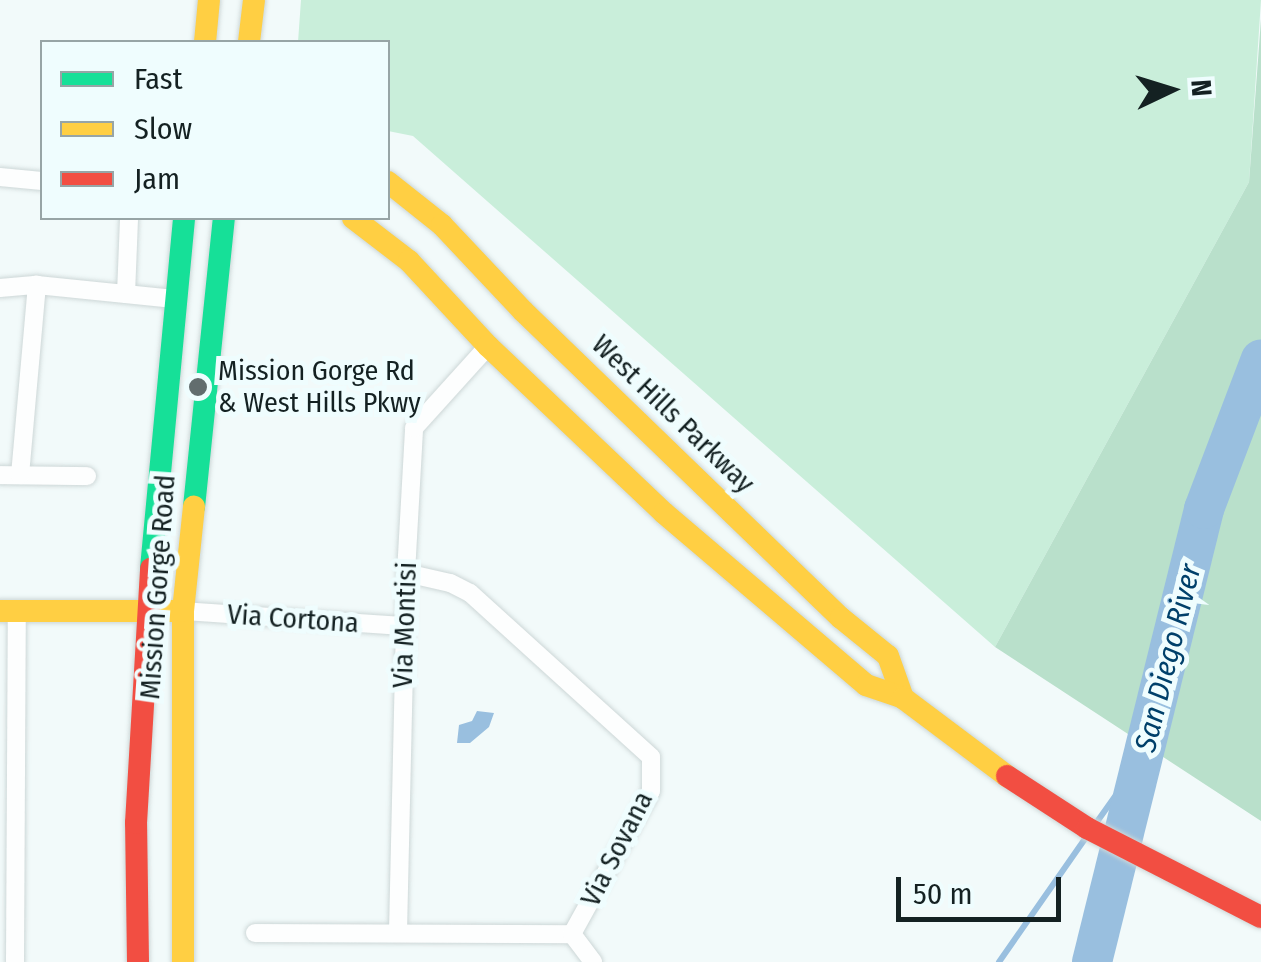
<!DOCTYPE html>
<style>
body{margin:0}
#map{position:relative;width:1261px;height:962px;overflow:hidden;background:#f2fafa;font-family:"Fira Sans Condensed",sans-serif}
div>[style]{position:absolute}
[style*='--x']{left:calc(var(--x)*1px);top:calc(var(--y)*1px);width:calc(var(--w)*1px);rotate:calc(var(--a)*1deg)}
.green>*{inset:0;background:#c9eeda}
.forest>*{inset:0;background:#b9e0cb}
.water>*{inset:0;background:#99bfdf}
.stream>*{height:6px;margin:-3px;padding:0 3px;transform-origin:3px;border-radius:3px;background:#99bfdf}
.river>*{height:40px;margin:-20px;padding:0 20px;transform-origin:20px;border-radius:20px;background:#99bfdf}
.roads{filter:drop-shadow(0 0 2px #cdd7d7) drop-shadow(0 0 2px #cdd7d7)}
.street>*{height:18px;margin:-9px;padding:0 9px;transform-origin:9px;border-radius:9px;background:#fdfefe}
.fast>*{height:22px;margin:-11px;padding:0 11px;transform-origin:11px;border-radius:11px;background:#16e098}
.slow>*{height:22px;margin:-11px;padding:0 11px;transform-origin:11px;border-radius:11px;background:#ffcf43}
.jam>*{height:22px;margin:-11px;padding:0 11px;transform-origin:11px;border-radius:11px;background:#f24e42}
.dots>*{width:28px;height:28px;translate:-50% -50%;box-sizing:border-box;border:5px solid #effdfe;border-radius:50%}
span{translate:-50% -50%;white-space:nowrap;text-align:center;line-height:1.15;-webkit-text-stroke:10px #effdfe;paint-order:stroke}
.poi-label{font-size:28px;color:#142122}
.left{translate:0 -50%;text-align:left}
.street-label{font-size:28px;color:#142122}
.water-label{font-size:30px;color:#00406a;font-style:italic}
.legend{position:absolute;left:40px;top:40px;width:350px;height:180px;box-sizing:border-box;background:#effdfe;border:2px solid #97a5a6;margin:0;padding:12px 18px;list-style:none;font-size:30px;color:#142122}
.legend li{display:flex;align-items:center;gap:20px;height:50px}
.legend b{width:50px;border:2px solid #97a5a6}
.north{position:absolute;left:1121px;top:40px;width:100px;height:100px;-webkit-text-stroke:8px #effdfe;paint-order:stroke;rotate:86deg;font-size:28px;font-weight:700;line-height:40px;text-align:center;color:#142122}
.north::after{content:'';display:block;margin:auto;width:35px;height:45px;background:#142122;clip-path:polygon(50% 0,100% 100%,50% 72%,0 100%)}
.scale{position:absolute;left:896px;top:877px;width:165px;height:45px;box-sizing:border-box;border:5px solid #142122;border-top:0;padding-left:12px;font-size:30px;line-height:35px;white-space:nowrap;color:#142122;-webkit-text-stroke:8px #effdfe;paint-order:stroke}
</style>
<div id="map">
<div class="green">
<div style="clip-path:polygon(301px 0,1261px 0,1249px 182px,995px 647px,413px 136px,388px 131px,388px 42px,298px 42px)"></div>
</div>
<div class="forest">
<div style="clip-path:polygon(1261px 19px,1261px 821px,995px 647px,1249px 182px)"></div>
</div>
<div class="water">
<div style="clip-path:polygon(477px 711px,494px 713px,489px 727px,470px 743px,457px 743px,459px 725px,472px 721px)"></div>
</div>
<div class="stream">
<div style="--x:1094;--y:826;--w:76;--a:-54.6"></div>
<div style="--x:999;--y:962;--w:154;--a:-55.1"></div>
</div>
<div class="river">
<div style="--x:1092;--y:962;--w:467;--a:-76.1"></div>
<div style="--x:1204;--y:509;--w:160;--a:-69.2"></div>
</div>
<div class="roads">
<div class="street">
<div style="--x:0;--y:177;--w:42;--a:5.4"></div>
<div style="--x:0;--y:288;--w:37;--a:-5"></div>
<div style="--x:37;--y:285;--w:138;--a:5.8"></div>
<div style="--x:126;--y:294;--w:76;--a:-87.7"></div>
<div style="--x:0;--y:475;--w:87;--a:0.7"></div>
<div style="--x:20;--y:475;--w:191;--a:-84.9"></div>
<div style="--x:183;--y:611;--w:222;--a:3.9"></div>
<div style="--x:398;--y:932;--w:359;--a:-88.7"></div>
<div style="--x:406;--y:573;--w:145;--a:-86.8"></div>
<div style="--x:414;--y:428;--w:110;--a:-47.9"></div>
<div style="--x:255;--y:933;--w:317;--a:0.2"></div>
<div style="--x:572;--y:934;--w:163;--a:-61.1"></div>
<div style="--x:651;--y:791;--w:34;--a:-90"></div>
<div style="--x:651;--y:757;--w:244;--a:-137.8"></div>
<div style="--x:470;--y:593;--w:22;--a:-153"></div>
<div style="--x:450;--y:583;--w:45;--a:-167.2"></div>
<div style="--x:572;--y:934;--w:35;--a:53"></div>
<div style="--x:15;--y:962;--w:351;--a:-89.7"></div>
</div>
<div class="fast">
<div style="--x:194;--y:507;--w:291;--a:-84.1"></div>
<div style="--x:151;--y:568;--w:352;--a:-84.6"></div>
</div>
<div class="slow">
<div style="--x:205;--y:42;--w:42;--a:-84.6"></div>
<div style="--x:249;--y:42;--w:42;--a:-83.2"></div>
<div style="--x:388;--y:182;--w:69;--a:38.5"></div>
<div style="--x:442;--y:225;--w:118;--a:46.7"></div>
<div style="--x:523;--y:311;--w:442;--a:44"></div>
<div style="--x:841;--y:618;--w:60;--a:39"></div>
<div style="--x:888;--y:656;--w:45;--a:70.3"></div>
<div style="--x:353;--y:218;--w:71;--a:37.5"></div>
<div style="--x:409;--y:261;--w:116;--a:47.1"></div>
<div style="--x:488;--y:346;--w:243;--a:43.5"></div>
<div style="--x:664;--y:513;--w:265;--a:40.4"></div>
<div style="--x:866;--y:685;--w:39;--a:19"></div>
<div style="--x:903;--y:698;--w:130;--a:36.9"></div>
<div style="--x:0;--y:611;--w:183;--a:0"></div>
<div style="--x:183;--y:962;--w:351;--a:-90"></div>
<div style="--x:183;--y:611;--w:105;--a:-84"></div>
</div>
<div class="jam">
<div style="--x:1007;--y:776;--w:95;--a:33"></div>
<div style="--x:1087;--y:828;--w:195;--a:27.1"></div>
<div style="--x:138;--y:962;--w:139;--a:-90.8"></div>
<div style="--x:136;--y:823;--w:255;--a:-86.6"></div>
</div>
</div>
<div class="dots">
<div style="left:198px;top:387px;background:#626d6e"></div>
</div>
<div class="poi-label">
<span class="left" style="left:218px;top:387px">Mission Gorge Rd<br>&amp; West Hills Pkwy</span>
</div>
<div class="street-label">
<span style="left:673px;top:414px;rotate:44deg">West Hills Parkway</span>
<span style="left:158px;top:587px;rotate:-86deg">Mission Gorge Road</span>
<span style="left:293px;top:619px;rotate:4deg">Via Cortona</span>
<span style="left:405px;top:625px;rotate:-88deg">Via Montisi</span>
<span style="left:617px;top:849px;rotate:-63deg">Via Sovana</span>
</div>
<div class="water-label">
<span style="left:1168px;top:658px;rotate:-76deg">San Diego River</span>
</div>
<ul class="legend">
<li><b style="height:12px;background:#16e098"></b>Fast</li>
<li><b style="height:12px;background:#ffcf43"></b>Slow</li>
<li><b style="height:12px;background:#f24e42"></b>Jam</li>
</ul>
<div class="north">N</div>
<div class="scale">50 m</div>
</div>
